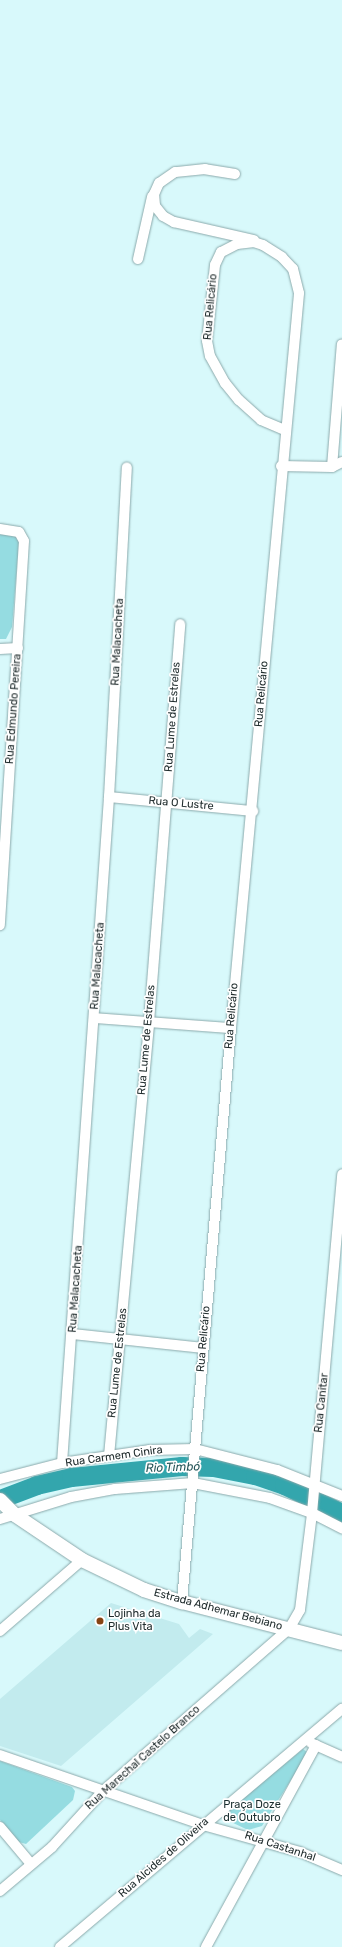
<!DOCTYPE html>
<meta charset="utf-8">
<style>
body{margin:0}
#map{position:relative;width:342px;height:1947px;overflow:hidden;background:#d8f9fb;font-family:Rubik,sans-serif}
div>[style]{position:absolute}
[style*='--x']{left:calc(var(--x)*1px);top:calc(var(--y)*1px);width:calc(var(--w)*1px);rotate:calc(var(--a)*1deg)}
.built>*{inset:0;background:#c2ebee}
.green>*{inset:0;background:#95dce1}
.river>*{height:19px;margin:-9.5px;padding:0 9.5px;transform-origin:9.5px;border-radius:9.5px;background:#33a6ad}
.roads{filter:drop-shadow(0 0 1px #8ba9ab) drop-shadow(0 0 1px #8ba9ab)}
.minor>*{height:10px;margin:-5px;padding:0 5px;transform-origin:5px;border-radius:5px;background:#fff}
.secondary>*{height:14px;margin:-7px;padding:0 7px;transform-origin:7px;border-radius:7px;background:#fff}
.dots>*{width:11px;height:11px;translate:-50% -50%;box-sizing:border-box;border:2px solid #fff;border-radius:50%}
span{translate:-50% -50%;white-space:nowrap;text-align:center;line-height:1.15;-webkit-text-stroke:3.5px #fff;paint-order:stroke}
.street-label{font-size:11px;color:#202c2d}
.poi-label{font-size:11px;color:#202c2d}
.left{translate:0 -50%;text-align:left}
.park-label{font-size:11px;color:#1a2e2f}
.water-label{font-size:12px;color:#235356;font-style:italic}
</style>
<div id="map">
<div class="built">
<div style="clip-path:polygon(111px 1603px,179px 1624px,189px 1638px,200px 1629px,213px 1634px,61px 1766px,0 1746px,0 1699px)"></div>
</div>
<div class="green">
<div style="clip-path:polygon(0 532px,15px 535px,19px 542px,12px 627px,6px 639px,0 639px)"></div>
<div style="clip-path:polygon(303px 1749px,308px 1753px,262px 1826px,248px 1830px,229px 1821px,229px 1810px)"></div>
<div style="clip-path:polygon(0 1761px,72px 1787px,75px 1791px,73px 1800px,26px 1844px,19px 1842px,0 1820px)"></div>
</div>
<div class="river">
<div style="--x:0;--y:1499;--w:39;--a:-21"></div>
<div style="--x:36;--y:1485;--w:36;--a:-13"></div>
<div style="--x:71;--y:1477;--w:111;--a:-5.7"></div>
<div style="--x:181;--y:1466;--w:32;--a:2"></div>
<div style="--x:213;--y:1467;--w:43;--a:10.8"></div>
<div style="--x:255;--y:1475;--w:31;--a:19"></div>
<div style="--x:284;--y:1485;--w:64;--a:25.8"></div>
</div>
<div class="roads">
<div class="minor">
<div style="--x:235;--y:174;--w:30;--a:-171"></div>
<div style="--x:205;--y:169;--w:30;--a:174"></div>
<div style="--x:175;--y:172;--w:19;--a:145"></div>
<div style="--x:159;--y:183;--w:12;--a:114"></div>
<div style="--x:154;--y:194;--w:12;--a:85"></div>
<div style="--x:155;--y:206;--w:13;--a:51"></div>
<div style="--x:163;--y:216;--w:13;--a:29"></div>
<div style="--x:174;--y:222;--w:82;--a:12.7"></div>
<div style="--x:138;--y:259;--w:64;--a:-77.3"></div>
<div style="--x:281;--y:466;--w:51;--a:1.1"></div>
<div style="--x:332;--y:467;--w:11;--a:-27"></div>
<div style="--x:332;--y:467;--w:123;--a:-85.4"></div>
<div style="--x:0;--y:529;--w:19;--a:9"></div>
<div style="--x:19;--y:532;--w:10;--a:61"></div>
<div style="--x:24;--y:541;--w:385;--a:93.6"></div>
<div style="--x:0;--y:649;--w:18;--a:-3"></div>
<div style="--x:109;--y:797;--w:145;--a:5.6"></div>
<div style="--x:94;--y:1018;--w:137;--a:4.2"></div>
<div style="--x:73;--y:1334;--w:131;--a:6.1"></div>
<div style="--x:109;--y:1456;--w:436;--a:-84.7"></div>
<div style="--x:149;--y:1022;--w:399;--a:-85.5"></div>
<div style="--x:62;--y:1463;--w:668;--a:-85.96"></div>
<div style="--x:109;--y:797;--w:330;--a:-86.9"></div>
<div style="--x:0;--y:1479;--w:64;--a:-14.5"></div>
<div style="--x:62;--y:1463;--w:48;--a:-8.5"></div>
<div style="--x:109;--y:1456;--w:40;--a:-8.5"></div>
<div style="--x:149;--y:1450;--w:46;--a:-1.2"></div>
<div style="--x:195;--y:1449;--w:85;--a:14.4"></div>
<div style="--x:277;--y:1470;--w:70;--a:21.8"></div>
<div style="--x:0;--y:1519;--w:74;--a:-17.2"></div>
<div style="--x:71;--y:1497;--w:45;--a:-10.3"></div>
<div style="--x:115;--y:1489;--w:78;--a:-4.4"></div>
<div style="--x:193;--y:1483;--w:78;--a:11"></div>
<div style="--x:270;--y:1498;--w:45;--a:19.7"></div>
<div style="--x:312;--y:1513;--w:34;--a:27"></div>
<div style="--x:182;--y:1602;--w:576;--a:-85.12"></div>
<div style="--x:231;--y:1028;--w:738;--a:-84.71"></div>
<div style="--x:299;--y:293;--w:25;--a:-104"></div>
<div style="--x:293;--y:269;--w:16;--a:-133"></div>
<div style="--x:282;--y:257;--w:22;--a:-148"></div>
<div style="--x:263;--y:245;--w:9;--a:-162"></div>
<div style="--x:254;--y:242;--w:17;--a:173"></div>
<div style="--x:237;--y:244;--w:18;--a:153"></div>
<div style="--x:221;--y:252;--w:14;--a:115"></div>
<div style="--x:215;--y:265;--w:76;--a:96"></div>
<div style="--x:207;--y:341;--w:15;--a:79"></div>
<div style="--x:210;--y:356;--w:31;--a:61"></div>
<div style="--x:225;--y:383;--w:22;--a:51"></div>
<div style="--x:239;--y:400;--w:30;--a:42"></div>
<div style="--x:261;--y:420;--w:26;--a:23"></div>
<div style="--x:0;--y:1631;--w:108;--a:-40.9"></div>
<div style="--x:311;--y:1743;--w:34;--a:24"></div>
<div style="--x:0;--y:1755;--w:215;--a:19"></div>
<div style="--x:203;--y:1825;--w:101;--a:15.6"></div>
<div style="--x:300;--y:1852;--w:46;--a:23.2"></div>
<div style="--x:0;--y:1827;--w:48;--a:50"></div>
<div style="--x:0;--y:1891;--w:68;--a:-40.2"></div>
<div style="--x:52;--y:1847;--w:76;--a:-47.7"></div>
<div style="--x:103;--y:1791;--w:247;--a:-41.1"></div>
<div style="--x:289;--y:1629;--w:22;--a:-60"></div>
<div style="--x:300;--y:1610;--w:98;--a:-82.9"></div>
<div style="--x:312;--y:1513;--w:340;--a:-84.9"></div>
<div style="--x:60;--y:1947;--w:369;--a:-40.2"></div>
<div style="--x:206;--y:1947;--w:230;--a:-61.4"></div>
</div>
<div class="secondary">
<div style="--x:0;--y:1500;--w:21;--a:45"></div>
<div style="--x:15;--y:1515;--w:81;--a:33.9"></div>
<div style="--x:82;--y:1560;--w:69;--a:25.8"></div>
<div style="--x:144;--y:1590;--w:40;--a:18"></div>
<div style="--x:182;--y:1602;--w:165;--a:14.4"></div>
</div>
</div>
<div class="dots">
<div style="left:100px;top:1621px;background:#864313"></div>
</div>
<div class="street-label">
<span style="left:211px;top:307px;rotate:-85deg">Rua Relicário</span>
<span style="left:118px;top:642px;rotate:-87deg">Rua Malacacheta</span>
<span style="left:262px;top:694px;rotate:-85deg">Rua Relicário</span>
<span style="left:14px;top:709px;rotate:-86deg">Rua Edmundo Pereira</span>
<span style="left:173px;top:717px;rotate:-86deg">Rua Lume de Estrelas</span>
<span style="left:181px;top:804px;rotate:5deg">Rua O Lustre</span>
<span style="left:98px;top:966px;rotate:-86deg">Rua Malacacheta</span>
<span style="left:232px;top:1016px;rotate:-85deg">Rua Relicário</span>
<span style="left:147px;top:1040px;rotate:-85deg">Rua Lume de Estrelas</span>
<span style="left:76px;top:1289px;rotate:-86deg">Rua Malacacheta</span>
<span style="left:204px;top:1339px;rotate:-85deg">Rua Relicário</span>
<span style="left:118px;top:1363px;rotate:-84deg">Rua Lume de Estrelas</span>
<span style="left:322px;top:1403px;rotate:-84deg">Rua Canitar</span>
<span style="left:114px;top:1457px;rotate:-8deg">Rua Carmem Cinira</span>
<span style="left:218px;top:1610px;rotate:15deg">Estrada Adhemar Bebiano</span>
<span style="left:143px;top:1758px;rotate:-42deg">Rua Marechal Castelo Branco</span>
<span style="left:280px;top:1847px;rotate:18deg">Rua Castanhal</span>
<span style="left:164px;top:1858px;rotate:-41deg">Rua Alcides de Oliveira</span>
</div>
<div class="poi-label">
<span class="left" style="left:108px;top:1621px">Lojinha da<br>Plus Vita</span>
</div>
<div class="park-label">
<span style="left:252px;top:1812px">Praça Doze<br>de Outubro</span>
</div>
<div class="water-label">
<span style="left:173px;top:1468px;rotate:-2deg">Rio Timbó</span>
</div>
</div>
